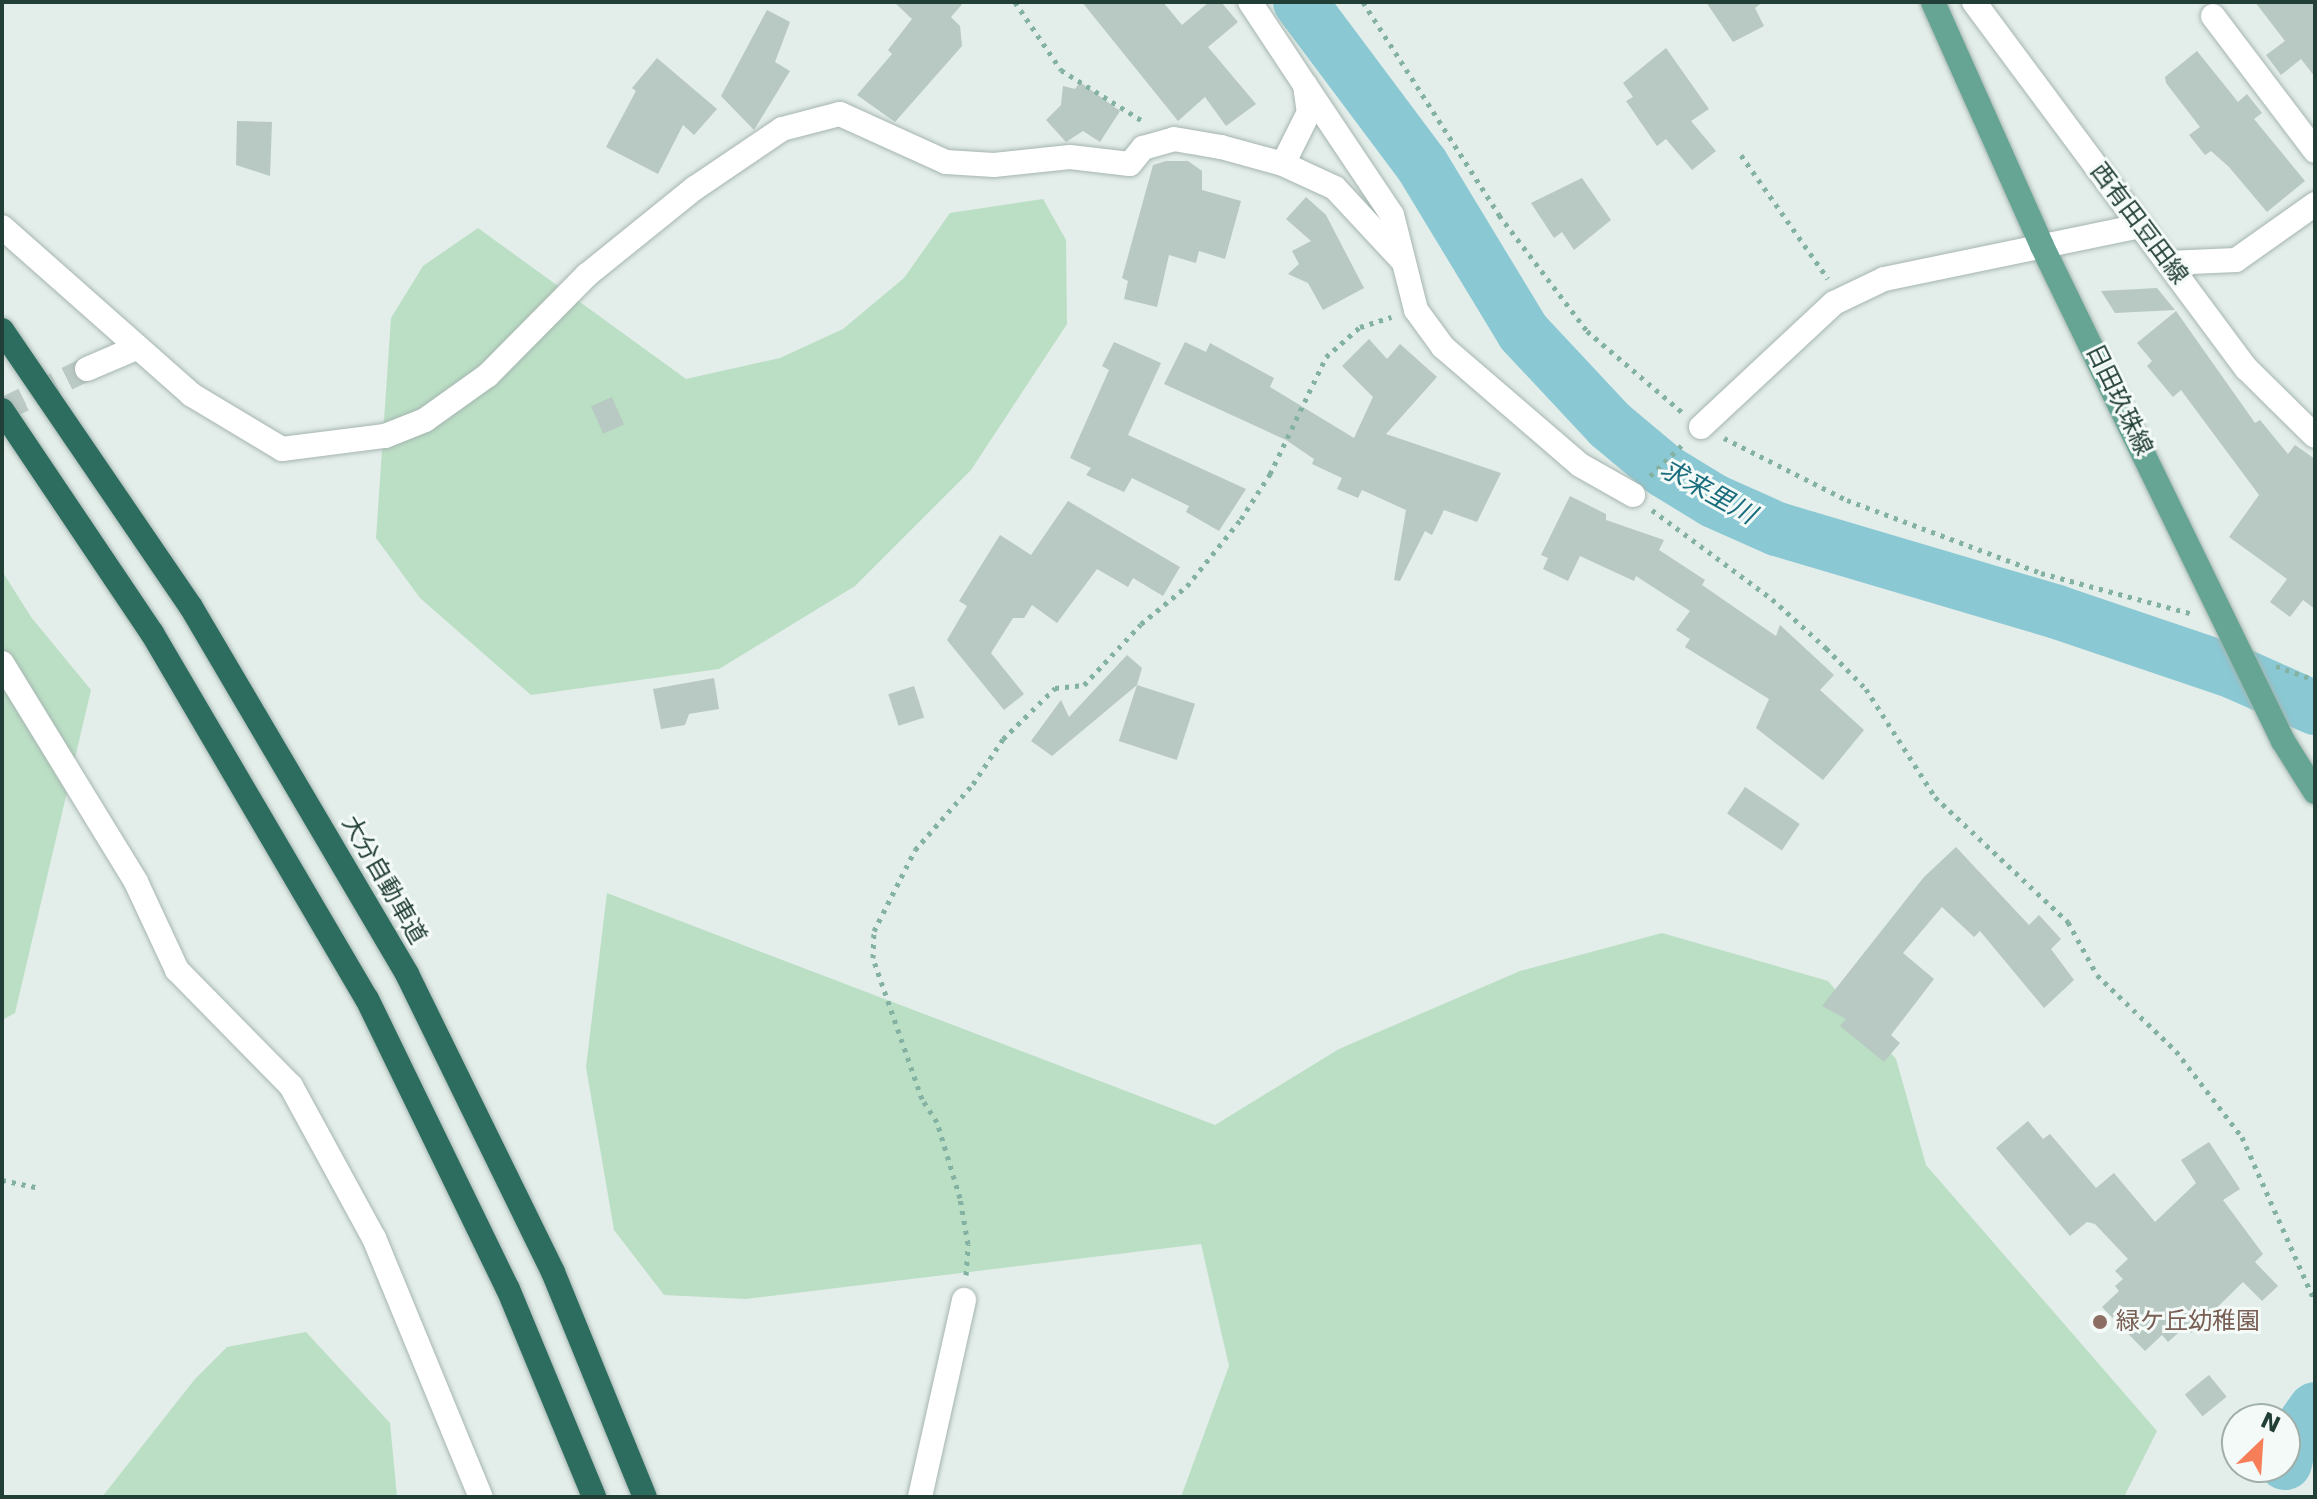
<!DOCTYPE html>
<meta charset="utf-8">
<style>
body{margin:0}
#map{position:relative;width:2317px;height:1499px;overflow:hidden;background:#e3ede9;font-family:"DejaVu Sans","Noto Sans JP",sans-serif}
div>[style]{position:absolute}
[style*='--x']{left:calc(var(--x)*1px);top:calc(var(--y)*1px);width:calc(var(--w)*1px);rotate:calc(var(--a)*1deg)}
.green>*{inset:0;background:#bbdfc5}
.river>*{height:54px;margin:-27px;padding:0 27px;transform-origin:27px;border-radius:27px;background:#8ac8d4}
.building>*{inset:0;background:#b8c8c2;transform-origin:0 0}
.street-tunnel>*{height:24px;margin-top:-12px;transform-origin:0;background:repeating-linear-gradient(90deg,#bccac5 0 24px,transparent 0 36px)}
.path>*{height:5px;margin-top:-2.5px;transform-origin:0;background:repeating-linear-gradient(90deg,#83b2a3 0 4px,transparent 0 10px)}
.roads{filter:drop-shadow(0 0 2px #a5b5b0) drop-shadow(0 0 2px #a5b5b0)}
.street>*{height:24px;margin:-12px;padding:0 12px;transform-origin:12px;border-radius:12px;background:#fff}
.secondary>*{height:24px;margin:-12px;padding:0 12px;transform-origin:12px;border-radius:12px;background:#fff}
.primary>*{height:24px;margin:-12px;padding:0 12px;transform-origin:12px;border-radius:12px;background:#66a494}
.highway>*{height:24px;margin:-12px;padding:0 12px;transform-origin:12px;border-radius:12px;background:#2d6d60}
.dots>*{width:22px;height:22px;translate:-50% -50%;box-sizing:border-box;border:4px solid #f4faf7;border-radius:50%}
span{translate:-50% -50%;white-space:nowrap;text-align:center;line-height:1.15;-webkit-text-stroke:6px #f4faf7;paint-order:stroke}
.street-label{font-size:24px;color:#223f37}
.education-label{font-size:24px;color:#785e54}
.left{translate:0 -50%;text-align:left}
.water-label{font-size:26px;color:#1a6d7d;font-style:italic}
.frame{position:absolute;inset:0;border:4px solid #223f37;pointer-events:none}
.north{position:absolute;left:2221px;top:1403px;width:80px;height:80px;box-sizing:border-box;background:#f4faf7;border:2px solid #a0afaa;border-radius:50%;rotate:25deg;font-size:22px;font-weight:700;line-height:32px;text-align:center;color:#223f37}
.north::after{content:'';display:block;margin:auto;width:28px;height:36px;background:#f67f59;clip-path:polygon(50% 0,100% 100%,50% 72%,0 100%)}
</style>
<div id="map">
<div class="green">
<div style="clip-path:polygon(1043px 199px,1066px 240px,1067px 324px,971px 470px,855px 586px,719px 669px,531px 695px,420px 598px,376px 538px,391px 318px,423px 266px,478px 228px,686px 379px,780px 358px,843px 329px,904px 278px,950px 213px)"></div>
<div style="clip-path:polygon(2px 571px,31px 617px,91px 690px,15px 1013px,2px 1020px)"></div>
<div style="clip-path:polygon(607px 893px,1215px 1125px,1339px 1049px,1520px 971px,1662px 933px,1828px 981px,1896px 1059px,1926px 1165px,2157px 1431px,2124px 1497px,1181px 1497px,1229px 1366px,1201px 1244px,746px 1299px,664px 1295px,614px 1230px,586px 1067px)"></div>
<div style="clip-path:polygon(306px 1332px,390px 1423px,397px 1497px,102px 1497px,195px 1379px,227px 1347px)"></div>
</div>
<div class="river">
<div style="--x:1300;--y:2;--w:204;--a:53.2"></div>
<div style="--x:1422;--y:165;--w:195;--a:58.8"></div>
<div style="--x:1523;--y:332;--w:127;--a:46.9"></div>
<div style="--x:1610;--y:425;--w:72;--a:39.9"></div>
<div style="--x:1665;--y:471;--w:57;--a:31.5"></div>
<div style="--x:1714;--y:501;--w:69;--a:24"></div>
<div style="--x:1777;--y:529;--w:292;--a:16.5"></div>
<div style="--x:2057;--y:612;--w:187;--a:18.7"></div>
<div style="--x:2234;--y:672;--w:89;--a:24"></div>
<div style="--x:2285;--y:1463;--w:17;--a:-77"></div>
<div style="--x:2289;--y:1446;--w:45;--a:-54.9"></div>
</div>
<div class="building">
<div style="clip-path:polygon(894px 2px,964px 2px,951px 17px,960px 26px,962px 46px,895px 122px,857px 95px,892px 54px,888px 50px,912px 19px)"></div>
<div style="clip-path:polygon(1082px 2px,1163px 2px,1182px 25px,1209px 2px,1221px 2px,1238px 22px,1208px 47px,1256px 104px,1226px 126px,1205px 97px,1178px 121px)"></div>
<div style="clip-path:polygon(1706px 2px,1763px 2px,1755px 8px,1764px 26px,1733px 42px)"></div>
<div style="clip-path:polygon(2255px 2px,2315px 2px,2315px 77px,2301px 59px,2281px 75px,2266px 55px,2285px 41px)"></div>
<div style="clip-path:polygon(767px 10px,790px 22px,775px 62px,790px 71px,754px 130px,721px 96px)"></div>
<div style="clip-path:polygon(1666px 48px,1709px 109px,1691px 121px,1716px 151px,1692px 170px,1666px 139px,1657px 146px,1626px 101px,1633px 97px,1623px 83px)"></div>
<div style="clip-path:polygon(2197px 51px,2238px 102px,2247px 94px,2262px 113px,2254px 119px,2305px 181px,2267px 212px,2229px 167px,2211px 151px,2205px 155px,2189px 135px,2200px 127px,2166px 83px,2165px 77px)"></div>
<div style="clip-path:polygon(657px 58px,717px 109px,694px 135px,683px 125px,658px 174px,606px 147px,636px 91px,632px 88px)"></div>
<div style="clip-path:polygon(1080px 82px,1120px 111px,1100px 142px,1083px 131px,1066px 142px,1046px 120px,1061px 105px,1063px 86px,1075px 89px)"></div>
<div style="clip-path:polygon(237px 121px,272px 122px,270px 176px,236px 165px)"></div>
<div style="clip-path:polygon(1166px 161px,1188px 161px,1202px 171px,1202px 190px,1241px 201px,1225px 259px,1199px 251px,1196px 263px,1169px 255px,1157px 307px,1124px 299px,1128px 281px,1122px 278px,1153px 165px)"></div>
<div style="clip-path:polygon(1582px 178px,1611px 220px,1574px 250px,1562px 232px,1554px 238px,1531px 203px)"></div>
<div style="clip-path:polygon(1306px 197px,1326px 215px,1364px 288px,1323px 310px,1308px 283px,1288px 274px,1299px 264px,1292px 251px,1311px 241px,1286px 219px)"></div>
<div style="clip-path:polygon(2157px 288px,2175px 310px,2115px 313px,2101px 291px)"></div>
<div style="clip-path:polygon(2176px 311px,2255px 423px,2260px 420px,2288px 454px,2295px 445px,2315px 459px,2315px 609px,2303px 600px,2290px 617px,2270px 602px,2287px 579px,2229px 537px,2259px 495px,2181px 390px,2173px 397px,2147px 366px,2152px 361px,2137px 343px)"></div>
<div style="clip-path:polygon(1369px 339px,1387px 359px,1400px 344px,1437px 377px,1386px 434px,1501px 473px,1477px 522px,1444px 510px,1432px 535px,1425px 531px,1400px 581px,1394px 580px,1406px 510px,1362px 490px,1358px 498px,1337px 489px,1342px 478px,1312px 464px,1314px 459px,1286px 440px,1164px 384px,1185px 342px,1206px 352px,1210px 343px,1274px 378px,1270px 387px,1354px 438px,1373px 397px,1342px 366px)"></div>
<div style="clip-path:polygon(1114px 342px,1161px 363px,1128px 435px,1246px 489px,1219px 531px,1186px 512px,1189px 506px,1132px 478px,1124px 492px,1086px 475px,1091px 468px,1070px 458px,1109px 370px,1102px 366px)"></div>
<div style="left:612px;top:397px;width:30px;height:23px;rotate:66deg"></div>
<div style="clip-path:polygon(1570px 496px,1606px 514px,1606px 520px,1664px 540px,1659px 550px,1705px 580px,1702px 585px,1776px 636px,1780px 625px,1834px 675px,1820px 690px,1864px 730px,1823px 780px,1756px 728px,1769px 699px,1685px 647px,1690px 639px,1676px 630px,1690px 611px,1636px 576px,1634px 581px,1580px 556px,1568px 581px,1543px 569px,1548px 558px,1541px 555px)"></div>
<div style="clip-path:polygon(1068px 501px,1180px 567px,1163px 596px,1133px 578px,1128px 587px,1097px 569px,1057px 623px,1032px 605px,1024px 618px,1013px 618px,991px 653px,1024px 694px,1004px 710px,947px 640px,967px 606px,959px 601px,1000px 535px,1031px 555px)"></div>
<div style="clip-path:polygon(1127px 655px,1142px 668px,1137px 685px,1052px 756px,1031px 741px,1061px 700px,1069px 717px)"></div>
<div style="clip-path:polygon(714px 678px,719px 709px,689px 714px,685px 725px,661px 729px,653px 689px)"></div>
<div style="left:1137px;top:685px;width:61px;height:59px;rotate:18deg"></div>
<div style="left:914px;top:686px;width:33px;height:27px;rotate:72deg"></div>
<div style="left:1745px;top:787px;width:66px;height:32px;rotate:34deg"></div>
<div style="clip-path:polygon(1956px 847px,2029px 925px,2039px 915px,2061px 939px,2051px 949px,2074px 980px,2044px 1008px,1980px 931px,1974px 937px,1942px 907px,1903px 953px,1934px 979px,1891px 1035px,1900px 1043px,1884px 1062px,1840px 1026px,1846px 1019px,1822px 1006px,1924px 877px)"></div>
<div style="clip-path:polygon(2028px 1121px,2043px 1139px,2050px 1134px,2096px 1188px,2114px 1173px,2155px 1222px,2196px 1183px,2181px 1160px,2209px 1142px,2240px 1189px,2223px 1200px,2263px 1254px,2255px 1262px,2278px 1286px,2262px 1301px,2243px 1282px,2191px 1333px,2185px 1327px,2168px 1342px,2162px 1335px,2145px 1351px,2102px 1307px,2119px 1291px,2115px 1286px,2123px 1279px,2115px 1271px,2128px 1259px,2095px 1224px,2087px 1222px,2070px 1236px,1996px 1148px)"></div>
<div style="left:2209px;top:1375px;width:28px;height:31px;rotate:51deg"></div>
</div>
<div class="street-tunnel">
<div style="--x:2;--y:410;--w:94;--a:-25.8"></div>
</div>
<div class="path">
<div style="--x:1015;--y:2;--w:82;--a:55.9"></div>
<div style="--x:1061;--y:70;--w:97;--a:31.9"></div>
<div style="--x:1363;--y:2;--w:253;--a:57.4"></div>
<div style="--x:1499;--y:215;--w:146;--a:52.8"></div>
<div style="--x:1587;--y:331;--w:125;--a:40.5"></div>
<div style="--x:1741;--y:155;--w:151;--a:54.9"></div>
<div style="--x:1724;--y:438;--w:138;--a:26.8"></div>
<div style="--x:1847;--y:500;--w:207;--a:20.6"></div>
<div style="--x:2041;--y:573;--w:157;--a:15.1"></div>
<div style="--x:1650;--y:476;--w:46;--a:-44.1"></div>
<div style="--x:1652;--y:510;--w:149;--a:36.6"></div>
<div style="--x:1772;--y:599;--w:73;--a:42.2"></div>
<div style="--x:1826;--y:648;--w:57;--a:45.7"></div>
<div style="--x:1866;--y:689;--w:128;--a:57.4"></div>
<div style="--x:1935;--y:797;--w:183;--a:43.2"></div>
<div style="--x:2068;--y:922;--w:60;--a:61.3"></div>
<div style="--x:2097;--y:975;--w:110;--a:43.9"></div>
<div style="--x:2176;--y:1051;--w:108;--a:52.5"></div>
<div style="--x:2242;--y:1137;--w:180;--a:66.1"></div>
<div style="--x:2276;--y:666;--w:41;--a:19.7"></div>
<div style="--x:2;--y:1180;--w:35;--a:12"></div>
<div style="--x:966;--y:1275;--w:31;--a:-86"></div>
<div style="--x:968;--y:1244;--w:47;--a:-99.9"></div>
<div style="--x:960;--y:1198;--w:79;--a:-106.8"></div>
<div style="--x:937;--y:1122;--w:27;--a:-123"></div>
<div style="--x:922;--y:1099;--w:149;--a:-109.2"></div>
<div style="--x:873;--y:958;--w:27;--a:-88"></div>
<div style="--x:874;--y:931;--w:91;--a:-63.2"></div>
<div style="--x:915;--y:850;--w:88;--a:-48.7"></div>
<div style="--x:973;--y:784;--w:54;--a:-56.3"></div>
<div style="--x:1003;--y:739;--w:73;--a:-44.4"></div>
<div style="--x:1055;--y:688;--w:29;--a:-6"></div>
<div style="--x:1084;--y:685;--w:83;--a:-46.9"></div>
<div style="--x:1141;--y:624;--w:60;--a:-39.6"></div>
<div style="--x:1187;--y:586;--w:86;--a:-51.1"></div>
<div style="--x:1241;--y:519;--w:54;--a:-57.2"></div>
<div style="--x:1270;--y:474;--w:130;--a:-64.4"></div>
<div style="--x:1326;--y:357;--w:45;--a:-41.4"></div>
<div style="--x:1360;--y:327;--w:33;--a:-18"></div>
</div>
<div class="roads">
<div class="street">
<div style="--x:1250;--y:2;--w:100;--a:56.5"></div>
<div style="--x:1305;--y:85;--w:27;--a:82"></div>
<div style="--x:1309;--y:112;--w:58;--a:116.6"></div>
<div style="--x:2213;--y:16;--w:169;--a:52.9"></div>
<div style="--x:1305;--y:85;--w:156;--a:56.2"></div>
<div style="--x:1392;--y:215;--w:98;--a:75.8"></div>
<div style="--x:1416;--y:310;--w:46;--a:53.9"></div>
<div style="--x:1443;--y:347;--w:181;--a:40.7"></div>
<div style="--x:1580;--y:465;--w:61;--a:29.5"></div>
<div style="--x:2;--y:227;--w:254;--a:41.5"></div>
<div style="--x:192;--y:395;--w:105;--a:31"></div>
<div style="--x:282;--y:449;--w:104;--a:-7.2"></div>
<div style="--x:385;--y:436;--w:43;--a:-21.8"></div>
<div style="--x:425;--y:420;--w:77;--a:-35.5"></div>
<div style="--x:488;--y:375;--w:141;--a:-45.3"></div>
<div style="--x:587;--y:275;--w:139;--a:-38.9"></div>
<div style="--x:695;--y:188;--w:105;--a:-34.1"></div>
<div style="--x:782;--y:129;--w:60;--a:-14.5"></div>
<div style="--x:840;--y:114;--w:116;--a:24.4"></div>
<div style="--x:946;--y:162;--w:48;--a:3.6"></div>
<div style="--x:994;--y:165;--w:76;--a:-6"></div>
<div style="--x:1070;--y:157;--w:60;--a:6.7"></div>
<div style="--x:1130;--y:164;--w:21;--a:-51"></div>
<div style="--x:1143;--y:148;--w:32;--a:-16"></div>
<div style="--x:1174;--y:139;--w:48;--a:9.7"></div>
<div style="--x:1221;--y:147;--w:64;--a:15.3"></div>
<div style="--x:1283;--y:164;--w:57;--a:24.8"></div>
<div style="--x:1335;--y:188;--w:98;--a:47.1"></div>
<div style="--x:2168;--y:263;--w:68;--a:-2.5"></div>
<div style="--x:2236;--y:260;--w:97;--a:-35.3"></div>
<div style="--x:87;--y:369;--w:53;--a:-23.2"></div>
<div style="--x:1701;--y:427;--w:182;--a:-43"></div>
<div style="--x:1834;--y:303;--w:55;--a:-25.6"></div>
<div style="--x:1884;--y:279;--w:262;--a:-11.7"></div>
<div style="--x:2;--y:663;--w:257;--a:58.5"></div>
<div style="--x:136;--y:882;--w:97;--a:65"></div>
<div style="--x:177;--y:970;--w:163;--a:45.5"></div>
<div style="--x:291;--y:1086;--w:173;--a:61.4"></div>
<div style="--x:374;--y:1238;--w:280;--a:67.6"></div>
<div style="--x:920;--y:1497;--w:202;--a:-77.4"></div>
</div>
<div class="secondary">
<div style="--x:1974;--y:2;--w:457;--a:53.4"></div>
<div style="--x:2247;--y:369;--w:95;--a:44.6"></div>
</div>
<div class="primary">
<div style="--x:1933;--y:2;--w:267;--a:65.9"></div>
<div style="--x:2042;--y:246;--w:551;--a:64.04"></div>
<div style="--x:2283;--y:741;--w:60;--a:57.9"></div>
</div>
<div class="highway">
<div style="--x:2;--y:330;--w:335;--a:55.7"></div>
<div style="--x:191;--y:607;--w:426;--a:59.5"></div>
<div style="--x:407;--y:974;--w:332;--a:63.9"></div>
<div style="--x:553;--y:1272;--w:243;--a:67.8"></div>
<div style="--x:2;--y:410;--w:269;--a:56.1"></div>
<div style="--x:152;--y:633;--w:424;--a:59.6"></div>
<div style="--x:367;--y:999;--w:322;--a:64.1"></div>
<div style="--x:508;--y:1289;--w:225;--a:67.5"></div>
</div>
</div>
<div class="dots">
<div style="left:2100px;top:1322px;background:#8d6e63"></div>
</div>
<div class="street-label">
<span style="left:2139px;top:224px;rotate:53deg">西有田豆田線</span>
<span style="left:2119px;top:400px;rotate:64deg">日田玖珠線</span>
<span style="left:384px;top:880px;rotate:60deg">大分自動車道</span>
</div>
<div class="education-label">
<span class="left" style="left:2116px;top:1322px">緑ケ丘幼稚園</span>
</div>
<div class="water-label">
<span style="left:1708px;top:492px;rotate:29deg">求来里川</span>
</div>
<div class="frame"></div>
<div class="north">N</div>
</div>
